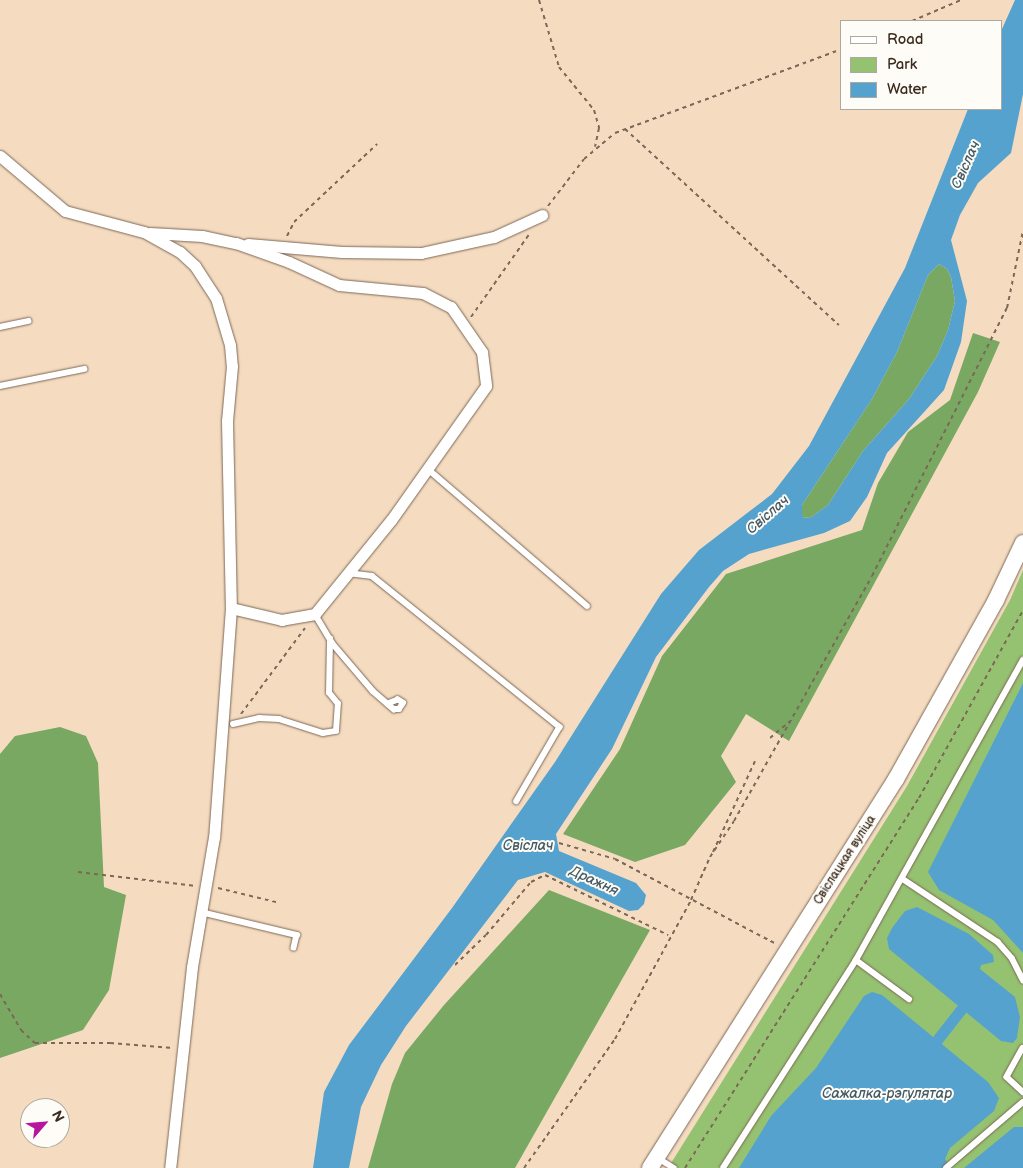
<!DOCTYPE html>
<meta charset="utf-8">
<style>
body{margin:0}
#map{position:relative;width:1023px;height:1168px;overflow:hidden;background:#f5dcc0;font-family:"Balsamiq Sans",sans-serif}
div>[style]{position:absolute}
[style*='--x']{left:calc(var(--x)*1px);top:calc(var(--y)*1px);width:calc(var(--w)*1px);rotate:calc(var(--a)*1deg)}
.green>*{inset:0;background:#95c270}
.forest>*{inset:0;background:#78a862}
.water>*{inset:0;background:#55a2ce}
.canal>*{height:11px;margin:-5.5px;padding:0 5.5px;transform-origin:5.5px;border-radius:5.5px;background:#55a2ce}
.path>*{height:2px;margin-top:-1px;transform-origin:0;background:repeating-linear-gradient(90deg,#7c6857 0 4px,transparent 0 8px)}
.roads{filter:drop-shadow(0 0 1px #7c6857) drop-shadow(0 0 1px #7c6857)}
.service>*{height:5.5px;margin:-2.75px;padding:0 2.75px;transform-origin:2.75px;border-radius:2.75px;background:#fff}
.minor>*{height:11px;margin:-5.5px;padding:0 5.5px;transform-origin:5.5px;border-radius:5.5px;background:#fff}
.secondary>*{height:16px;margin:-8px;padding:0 8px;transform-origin:8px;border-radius:8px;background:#fff}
span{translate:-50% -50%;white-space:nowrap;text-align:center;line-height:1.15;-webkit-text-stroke:4px #fdfcf7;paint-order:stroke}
.street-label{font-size:12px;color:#3b2a1e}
.water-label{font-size:14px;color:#455a64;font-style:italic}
.legend{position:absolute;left:840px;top:20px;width:162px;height:90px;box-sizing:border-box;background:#fdfcf7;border:1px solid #afa8a0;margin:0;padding:6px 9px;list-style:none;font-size:15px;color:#3b2a1e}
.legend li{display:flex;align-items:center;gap:10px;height:25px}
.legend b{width:25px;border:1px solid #afa8a0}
.north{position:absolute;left:20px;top:1098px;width:50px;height:50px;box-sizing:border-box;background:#fdfcf7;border:1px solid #afa8a0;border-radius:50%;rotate:63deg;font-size:14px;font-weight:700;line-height:20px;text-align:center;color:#3b2a1e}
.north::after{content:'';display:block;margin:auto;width:18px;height:22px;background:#b5179e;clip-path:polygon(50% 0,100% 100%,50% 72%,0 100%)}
</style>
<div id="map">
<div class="green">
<div style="clip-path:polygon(1023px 570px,1023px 1168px,668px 1168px,907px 786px,1010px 600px)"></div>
</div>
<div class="forest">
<div style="clip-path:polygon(939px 264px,947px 269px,951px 277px,955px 301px,948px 330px,937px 356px,909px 399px,863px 451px,828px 505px,810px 518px,802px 517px,802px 505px,872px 399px,897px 352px,928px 275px)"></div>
<div style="clip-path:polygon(973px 333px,1000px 342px,978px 392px,789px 741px,746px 714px,721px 756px,736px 782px,685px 845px,635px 862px,563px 834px,620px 749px,662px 656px,726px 574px,862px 530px,878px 483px,908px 432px,950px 400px)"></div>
<div style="clip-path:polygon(60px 727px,86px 736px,98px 763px,104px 887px,126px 895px,109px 990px,83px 1030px,0 1058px,0 754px,15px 736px)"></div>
<div style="clip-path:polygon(549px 890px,650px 930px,515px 1168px,368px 1168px,392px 1084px,405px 1053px,444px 1005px)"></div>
</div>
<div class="water">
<div style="clip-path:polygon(evenodd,1015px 0,1023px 0,1023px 94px,1011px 153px,978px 183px,960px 215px,951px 240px,967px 301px,961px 342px,944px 390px,887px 453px,867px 497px,850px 521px,824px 533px,749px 554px,723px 571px,709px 587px,656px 657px,612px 749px,556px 834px,559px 851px,636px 883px,646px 895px,644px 904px,638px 910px,629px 911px,545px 872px,518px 880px,406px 1026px,381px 1065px,361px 1107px,349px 1168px,313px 1168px,324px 1092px,349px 1045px,452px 908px,555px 762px,661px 594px,699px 550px,772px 494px,809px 446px,905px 268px,968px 109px,1002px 109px,1002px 29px,1015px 0,939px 264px,947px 269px,951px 277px,955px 301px,948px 330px,937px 356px,909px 399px,863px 451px,828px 505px,810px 518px,802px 517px,802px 505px,872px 399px,897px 352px,928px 275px,939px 264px)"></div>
<div style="clip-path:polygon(1023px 683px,1023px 953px,993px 920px,939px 890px,928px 872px)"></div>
<div style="clip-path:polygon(917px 907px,969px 934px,993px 955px,994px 962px,981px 965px,980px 969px,1015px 997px,1020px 1017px,1017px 1038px,1013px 1043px,1001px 1041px,889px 949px,887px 938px,892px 928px,905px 911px)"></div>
<div style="clip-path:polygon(872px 992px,882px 995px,988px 1082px,999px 1098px,994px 1111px,950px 1148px,945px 1159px,951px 1168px,739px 1168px,771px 1116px,816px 1068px,864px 996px)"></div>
<div style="clip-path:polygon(1014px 1127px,1023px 1127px,1023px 1168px,964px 1168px)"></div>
</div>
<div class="canal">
<div style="--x:937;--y:1040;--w:39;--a:-52"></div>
</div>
<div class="path">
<div style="--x:539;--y:0;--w:70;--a:73.4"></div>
<div style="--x:559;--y:67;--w:55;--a:50.9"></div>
<div style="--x:594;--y:110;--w:19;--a:74"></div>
<div style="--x:599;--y:128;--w:19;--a:102"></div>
<div style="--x:912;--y:21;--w:53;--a:-23.2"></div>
<div style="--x:625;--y:129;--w:290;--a:42.5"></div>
<div style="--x:548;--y:206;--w:59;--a:-52.5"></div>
<div style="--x:584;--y:159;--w:40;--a:-40"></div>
<div style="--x:615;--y:133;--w:242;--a:-20.3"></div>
<div style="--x:287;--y:236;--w:16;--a:-63"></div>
<div style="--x:294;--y:222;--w:114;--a:-43.2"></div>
<div style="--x:471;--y:317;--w:103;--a:-54.9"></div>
<div style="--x:241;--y:714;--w:107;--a:-53.3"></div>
<div style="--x:770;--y:738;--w:26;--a:-40"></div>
<div style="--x:559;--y:843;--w:58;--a:15.9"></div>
<div style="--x:615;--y:859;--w:180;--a:27.8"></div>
<div style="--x:713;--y:852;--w:100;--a:-65.2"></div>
<div style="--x:78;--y:872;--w:119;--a:6.8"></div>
<div style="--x:218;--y:888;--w:60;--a:13.6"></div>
<div style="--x:455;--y:965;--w:43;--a:-44.1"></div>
<div style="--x:486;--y:935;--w:70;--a:-49.7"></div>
<div style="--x:531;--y:882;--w:16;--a:-27"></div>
<div style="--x:545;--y:875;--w:137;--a:26"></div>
<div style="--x:0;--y:994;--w:42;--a:59.7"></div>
<div style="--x:21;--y:1030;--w:19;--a:43"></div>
<div style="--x:35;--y:1043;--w:75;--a:0"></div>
<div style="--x:110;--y:1043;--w:63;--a:4.5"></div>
<div style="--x:524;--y:1168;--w:158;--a:-54.8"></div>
<div style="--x:615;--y:1039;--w:158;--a:-61.3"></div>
<div style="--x:691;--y:900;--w:47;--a:-66.2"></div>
<div style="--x:710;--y:857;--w:43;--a:-56.3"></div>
<div style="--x:734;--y:821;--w:281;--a:-60.6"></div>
<div style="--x:872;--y:576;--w:300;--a:-63.3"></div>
<div style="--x:1007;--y:308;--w:79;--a:-78.3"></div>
<div style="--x:685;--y:1168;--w:438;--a:-57.7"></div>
<div style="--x:919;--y:798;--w:215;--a:-61"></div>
</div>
<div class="roads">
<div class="service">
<div style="--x:0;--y:327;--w:29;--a:-12"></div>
<div style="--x:0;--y:386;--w:86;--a:-11.4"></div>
<div style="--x:428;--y:469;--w:210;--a:40.7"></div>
<div style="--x:348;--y:573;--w:24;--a:7"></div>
<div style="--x:372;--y:576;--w:241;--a:38.8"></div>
<div style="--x:560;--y:727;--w:86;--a:120.2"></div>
<div style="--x:315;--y:614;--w:35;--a:59"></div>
<div style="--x:333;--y:644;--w:62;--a:49.6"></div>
<div style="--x:373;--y:691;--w:28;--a:41"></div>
<div style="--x:394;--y:709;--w:5;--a:0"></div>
<div style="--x:399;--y:709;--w:7;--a:-56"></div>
<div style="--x:403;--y:703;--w:6;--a:-149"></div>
<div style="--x:398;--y:700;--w:11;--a:158"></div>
<div style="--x:233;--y:724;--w:27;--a:-13"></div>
<div style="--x:259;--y:718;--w:20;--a:3"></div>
<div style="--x:279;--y:719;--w:46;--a:17.7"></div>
<div style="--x:323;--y:733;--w:13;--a:-9"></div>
<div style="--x:336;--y:731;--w:27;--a:-86"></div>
<div style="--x:338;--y:704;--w:14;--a:-129"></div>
<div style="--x:329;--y:693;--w:54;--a:-88.9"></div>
<div style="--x:903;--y:879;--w:114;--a:33.6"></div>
<div style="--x:998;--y:942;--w:21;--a:49"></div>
<div style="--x:1012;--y:958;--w:25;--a:63"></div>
<div style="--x:201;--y:912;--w:99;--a:13.5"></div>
<div style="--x:297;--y:935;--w:13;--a:103"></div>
<div style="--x:856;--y:960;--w:66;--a:36.3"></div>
<div style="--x:1023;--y:1048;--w:33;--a:119"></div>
<div style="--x:1007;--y:1077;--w:22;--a:43"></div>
<div style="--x:658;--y:1158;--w:19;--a:32"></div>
<div style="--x:723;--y:1168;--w:247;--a:-57.4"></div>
<div style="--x:856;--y:960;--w:343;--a:-60.9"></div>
<div style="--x:946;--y:1168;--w:101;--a:-40.6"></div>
</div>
<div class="minor">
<div style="--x:0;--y:156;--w:85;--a:40.2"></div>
<div style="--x:65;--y:211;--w:82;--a:14.9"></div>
<div style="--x:144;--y:232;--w:41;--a:29.1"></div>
<div style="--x:180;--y:252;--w:21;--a:43"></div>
<div style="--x:195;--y:266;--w:38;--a:57"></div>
<div style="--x:216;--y:298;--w:49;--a:73.4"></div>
<div style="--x:230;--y:345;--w:21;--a:85"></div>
<div style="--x:232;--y:366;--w:55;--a:95.2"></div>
<div style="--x:227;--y:421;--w:187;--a:88.8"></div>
<div style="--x:231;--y:608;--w:230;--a:94.2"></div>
<div style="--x:214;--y:837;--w:132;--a:99.6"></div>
<div style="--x:192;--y:967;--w:202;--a:96.2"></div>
<div style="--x:150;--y:233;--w:52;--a:3.3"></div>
<div style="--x:202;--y:236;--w:35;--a:12"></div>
<div style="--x:236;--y:243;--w:56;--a:19.7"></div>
<div style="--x:289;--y:262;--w:55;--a:24.7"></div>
<div style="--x:339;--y:285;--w:84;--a:5.4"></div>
<div style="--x:423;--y:293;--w:31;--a:27"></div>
<div style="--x:451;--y:307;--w:55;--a:55.4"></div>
<div style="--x:482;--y:352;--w:34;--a:83"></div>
<div style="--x:486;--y:386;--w:164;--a:125.3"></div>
<div style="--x:391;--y:520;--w:121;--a:129"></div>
<div style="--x:315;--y:614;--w:34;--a:170"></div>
<div style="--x:282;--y:620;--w:52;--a:-166.8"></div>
<div style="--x:248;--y:244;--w:94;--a:4.9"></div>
<div style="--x:342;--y:252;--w:79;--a:0.7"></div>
<div style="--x:421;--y:253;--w:75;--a:-12.4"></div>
<div style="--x:494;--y:237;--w:53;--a:-24.6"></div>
</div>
<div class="secondary">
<div style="--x:650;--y:1168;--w:460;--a:-57.7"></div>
<div style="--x:896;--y:779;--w:205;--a:-60.8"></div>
<div style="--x:996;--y:600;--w:63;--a:-64.7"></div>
</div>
</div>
<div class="street-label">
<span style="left:845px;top:860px;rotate:-57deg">Свіслацкая вуліца</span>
</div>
<div class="water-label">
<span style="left:966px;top:165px;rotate:-66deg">Свіслач</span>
<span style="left:768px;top:515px;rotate:-41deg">Свіслач</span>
<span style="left:528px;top:846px">Свіслач</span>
<span style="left:594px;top:881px;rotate:25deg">Дражня</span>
<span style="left:887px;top:1094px">Сажалка-рэгулятар</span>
</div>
<ul class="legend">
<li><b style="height:6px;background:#fff"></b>Road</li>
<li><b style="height:14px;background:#95c270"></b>Park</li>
<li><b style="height:14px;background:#55a2ce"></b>Water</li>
</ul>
<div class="north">N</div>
</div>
